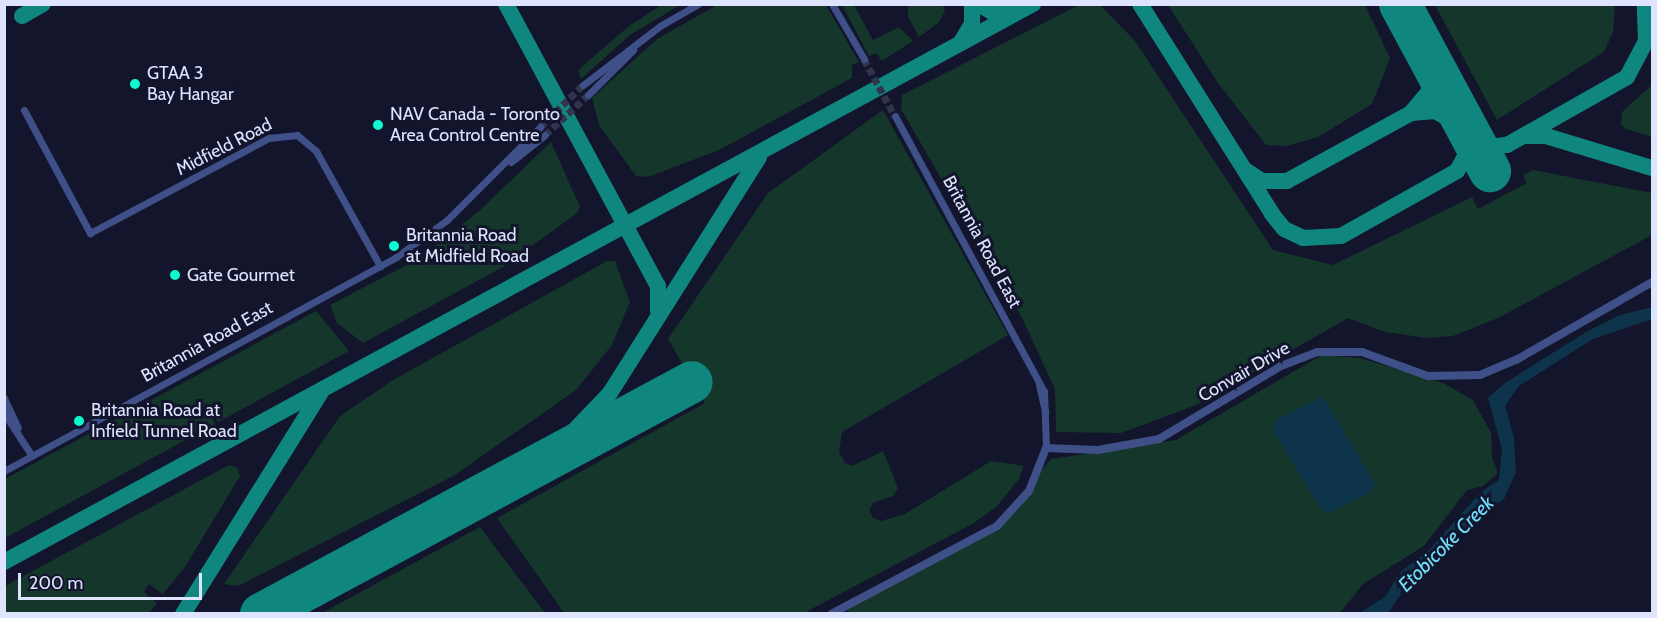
<!DOCTYPE html>
<style>
body{margin:0}
#map{position:relative;width:1657px;height:618px;overflow:hidden;background:#12152c;font-family:Cabin,sans-serif}
div>[style]{position:absolute}
[style*='--x']{left:calc(var(--x)*1px);top:calc(var(--y)*1px);width:calc(var(--w)*1px);rotate:calc(var(--a)*1deg)}
.green>*{inset:0;background:#15362b}
.water>*{inset:0;background:#0d344a}
.taxiway>*{height:16px;margin:-8px;padding:0 8px;transform-origin:8px;border-radius:8px;background:#10877e}
.runway>*{height:42px;margin:-21px;padding:0 21px;transform-origin:21px;border-radius:21px;background:#10877e}
.minor-tunnel>*{height:7px;margin-top:-3.5px;transform-origin:0;background:repeating-linear-gradient(90deg,#31344c 0 7px,transparent 0 10.5px)}
.minor>*{height:7px;margin:-3.5px;padding:0 3.5px;transform-origin:3.5px;border-radius:3.5px;background:#3f5089}
.tertiary>*{height:8px;margin:-4px;padding:0 4px;transform-origin:4px;border-radius:4px;background:#3f5089}
.dots>*{width:16px;height:16px;translate:-50% -50%;box-sizing:border-box;border:3px solid #12152c;border-radius:50%}
span{translate:-50% -50%;white-space:nowrap;text-align:center;line-height:1.15;-webkit-text-stroke:6px #12152c;paint-order:stroke}
.poi-label{font-size:18px;color:#dee3fe}
.left{translate:0 -50%;text-align:left}
.street-label{font-size:18px;color:#dee3fe}
.water-label{font-size:20px;color:#6ee1fb;font-style:italic}
.frame{position:absolute;inset:0;border:6px solid #dee3fe;pointer-events:none}
.scale{position:absolute;left:18px;top:573px;width:184px;height:27px;box-sizing:border-box;border:3px solid #dee3fe;border-top:0;padding-left:8px;font-size:18px;line-height:21px;white-space:nowrap;color:#dee3fe;-webkit-text-stroke:4px #12152c;paint-order:stroke}
</style>
<div id="map">
<div class="green">
<div style="clip-path:polygon(663px 4px,680px 5px,630px 35px,581px 79px,578px 70px,629px 26px)"></div>
<div style="clip-path:polygon(1081px 4px,1100px 5px,1135px 41px,1273px 250px,1333px 265px,1472px 197px,1478px 209px,1527px 183px,1523px 175px,1533px 170px,1652px 193px,1652px 235px,1498px 318px,1453px 336px,1427px 338px,1385px 332px,1348px 318px,1196px 405px,1121px 433px,1056px 432px,1055px 389px,1023px 320px,901px 109px,902px 95px)"></div>
<div style="clip-path:polygon(717px 5px,826px 5px,859px 62px,852px 65px,852px 78px,719px 150px,648px 177px,636px 176px,599px 125px,592px 98px,657px 39px)"></div>
<div style="clip-path:polygon(842px 5px,854px 5px,873px 40px,899px 27px,913px 41px,882px 61px,876px 53px,869px 56px)"></div>
<div style="clip-path:polygon(908px 5px,943px 5px,945px 11px,938px 23px,919px 37px,908px 17px)"></div>
<div style="clip-path:polygon(1168px 5px,1365px 5px,1390px 58px,1372px 104px,1318px 137px,1287px 146px,1266px 145px,1218px 83px)"></div>
<div style="clip-path:polygon(1435px 5px,1615px 5px,1613px 32px,1604px 52px,1497px 120px)"></div>
<div style="clip-path:polygon(1652px 85px,1652px 137px,1626px 129px,1621px 124px,1622px 112px)"></div>
<div style="clip-path:polygon(883px 110px,1008px 335px,842px 432px,839px 452px,845px 463px,852px 466px,883px 451px,898px 488px,893px 496px,873px 503px,869px 510px,873px 518px,881px 521px,905px 514px,991px 461px,1024px 466px,1019px 479px,997px 506px,974px 523px,804px 613px,564px 613px,497px 518px,705px 403px,668px 339px,768px 193px)"></div>
<div style="clip-path:polygon(551px 142px,580px 207px,576px 214px,503px 267px,363px 343px,337px 323px,330px 305px,420px 258px,479px 211px)"></div>
<div style="clip-path:polygon(607px 261px,615px 261px,630px 302px,612px 345px,576px 390px,455px 475px,238px 586px,224px 584px,340px 416px,393px 380px)"></div>
<div style="clip-path:polygon(316px 311px,349px 351px,218px 422px,207px 403px,204px 404px,215px 424px,5px 538px,5px 479px)"></div>
<div style="clip-path:polygon(1322px 355px,1360px 358px,1443px 383px,1473px 400px,1491px 433px,1492px 458px,1498px 473px,1483px 486px,1467px 490px,1424px 546px,1363px 584px,1340px 613px,844px 614px,862px 597px,994px 528px,1051px 459px,1176px 440px)"></div>
<div style="clip-path:polygon(229px 465px,237px 468px,240px 476px,185px 567px,163px 594px,149px 584px,144px 592px,157px 603px,149px 613px,5px 613px,5px 586px)"></div>
<div style="clip-path:polygon(480px 527px,545px 613px,322px 613px)"></div>
</div>
<div class="water">
<div style="clip-path:polygon(1652px 307px,1652px 319px,1593px 339px,1519px 386px,1505px 406px,1514px 438px,1516px 472px,1504px 499px,1455px 536px,1421px 576px,1407px 585px,1388px 613px,1360px 613px,1386px 596px,1399px 573px,1430px 549px,1481px 492px,1499px 480px,1502px 449px,1488px 398px,1505px 383px,1586px 332px,1620px 315px)"></div>
<div style="clip-path:polygon(1323px 396px,1375px 485px,1369px 493px,1329px 513px,1321px 509px,1273px 430px,1275px 421px)"></div>
</div>
<div class="taxiway">
<div style="--x:506;--y:4;--w:320;--a:61.7"></div>
<div style="--x:658;--y:286;--w:25;--a:90"></div>
<div style="--x:979;--y:4;--w:15;--a:32"></div>
<div style="--x:992;--y:12;--w:22;--a:3"></div>
<div style="--x:1140;--y:4;--w:248;--a:57.8"></div>
<div style="--x:1272;--y:214;--w:19;--a:51"></div>
<div style="--x:1284;--y:229;--w:21;--a:25"></div>
<div style="--x:1303;--y:238;--w:38;--a:-3"></div>
<div style="--x:1341;--y:236;--w:133;--a:-29.3"></div>
<div style="--x:1457;--y:171;--w:21;--a:-61"></div>
<div style="--x:1467;--y:153;--w:28;--a:-92"></div>
<div style="--x:22;--y:16;--w:24;--a:-30"></div>
<div style="--x:961;--y:42;--w:21;--a:-59"></div>
<div style="--x:972;--y:24;--w:20;--a:-90"></div>
<div style="--x:1411;--y:113;--w:24;--a:-5"></div>
<div style="--x:1435;--y:111;--w:13;--a:29"></div>
<div style="--x:1446;--y:117;--w:35;--a:51"></div>
<div style="--x:1468;--y:144;--w:10;--a:24"></div>
<div style="--x:1477;--y:148;--w:30;--a:-6"></div>
<div style="--x:1507;--y:145;--w:138;--a:-29.5"></div>
<div style="--x:1627;--y:77;--w:41;--a:-62.2"></div>
<div style="--x:1646;--y:41;--w:37;--a:-92"></div>
<div style="--x:1526;--y:136;--w:20;--a:0"></div>
<div style="--x:1546;--y:136;--w:111;--a:16.8"></div>
<div style="--x:1245;--y:170;--w:20;--a:33"></div>
<div style="--x:1262;--y:181;--w:25;--a:0"></div>
<div style="--x:1287;--y:181;--w:141;--a:-28.7"></div>
<div style="--x:1411;--y:113;--w:31;--a:-50"></div>
<div style="--x:1431;--y:89;--w:28;--a:-90"></div>
<div style="--x:525;--y:470;--w:53;--a:-37.3"></div>
<div style="--x:567;--y:438;--w:62;--a:-46.3"></div>
<div style="--x:610;--y:393;--w:279;--a:-57.7"></div>
<div style="--x:4;--y:562;--w:1171;--a:-28.47"></div>
<div style="--x:183;--y:614;--w:265;--a:-58.1"></div>
</div>
<div class="runway">
<div style="--x:1400;--y:4;--w:190;--a:61.7"></div>
<div style="--x:261;--y:614;--w:489;--a:-28.3"></div>
</div>
<div class="minor-tunnel">
<div style="--x:864;--y:59;--w:65;--a:61.5"></div>
<div style="--x:540;--y:127;--w:60;--a:-44.3"></div>
<div style="--x:545;--y:135;--w:59;--a:-42.9"></div>
</div>
<div class="minor">
<div style="--x:832;--y:4;--w:64;--a:59.8"></div>
<div style="--x:583;--y:85;--w:97;--a:-37.5"></div>
<div style="--x:660;--y:26;--w:44;--a:-30.1"></div>
<div style="--x:588;--y:95;--w:64;--a:-45"></div>
<div style="--x:24;--y:110;--w:140;--a:61.8"></div>
<div style="--x:90;--y:233;--w:203;--a:-28"></div>
<div style="--x:269;--y:138;--w:28;--a:-6"></div>
<div style="--x:297;--y:135;--w:25;--a:40"></div>
<div style="--x:316;--y:151;--w:132;--a:60.9"></div>
<div style="--x:895;--y:116;--w:313;--a:61.6"></div>
<div style="--x:1044;--y:391;--w:57;--a:88"></div>
<div style="--x:511;--y:162;--w:43;--a:-38.5"></div>
<div style="--x:1039;--y:385;--w:28;--a:77"></div>
<div style="--x:4;--y:398;--w:33;--a:65"></div>
<div style="--x:4;--y:413;--w:51;--a:56.9"></div>
<div style="--x:4;--y:471;--w:447;--a:-28.6"></div>
<div style="--x:396;--y:257;--w:63;--a:-36"></div>
<div style="--x:447;--y:220;--w:132;--a:-45"></div>
</div>
<div class="tertiary">
<div style="--x:831;--y:614;--w:188;--a:-27.9"></div>
<div style="--x:997;--y:526;--w:47;--a:-47.6"></div>
<div style="--x:1029;--y:491;--w:46;--a:-68.4"></div>
<div style="--x:1046;--y:448;--w:52;--a:2.2"></div>
<div style="--x:1098;--y:450;--w:62;--a:-10.2"></div>
<div style="--x:1159;--y:439;--w:142;--a:-30.9"></div>
<div style="--x:1281;--y:366;--w:39;--a:-21"></div>
<div style="--x:1317;--y:352;--w:45;--a:0"></div>
<div style="--x:1362;--y:352;--w:70;--a:20"></div>
<div style="--x:1428;--y:376;--w:52;--a:-1.1"></div>
<div style="--x:1480;--y:375;--w:39;--a:-23"></div>
<div style="--x:1516;--y:360;--w:157;--a:-29.8"></div>
</div>
<div class="dots">
<div style="left:135px;top:84px;background:#0ff9d0"></div>
<div style="left:378px;top:125px;background:#0ff9d0"></div>
<div style="left:394px;top:246px;background:#0ff9d0"></div>
<div style="left:175px;top:275px;background:#0ff9d0"></div>
<div style="left:79px;top:421px;background:#0ff9d0"></div>
</div>
<div class="poi-label">
<span class="left" style="left:147px;top:84px">GTAA 3<br>Bay Hangar</span>
<span class="left" style="left:390px;top:125px">NAV Canada - Toronto<br>Area Control Centre</span>
<span class="left" style="left:406px;top:246px">Britannia Road<br>at Midfield Road</span>
<span class="left" style="left:187px;top:275px">Gate Gourmet</span>
<span class="left" style="left:91px;top:421px">Britannia Road at<br>Infield Tunnel Road</span>
</div>
<div class="street-label">
<span style="left:224px;top:147px;rotate:-27deg">Midfield Road</span>
<span style="left:982px;top:242px;rotate:62deg">Britannia Road East</span>
<span style="left:207px;top:342px;rotate:-29deg">Britannia Road East</span>
<span style="left:1244px;top:372px;rotate:-30deg">Convair Drive</span>
</div>
<div class="water-label">
<span style="left:1446px;top:544px;rotate:-45deg">Etobicoke Creek</span>
</div>
<div class="frame"></div>
<div class="scale">200 m</div>
</div>
